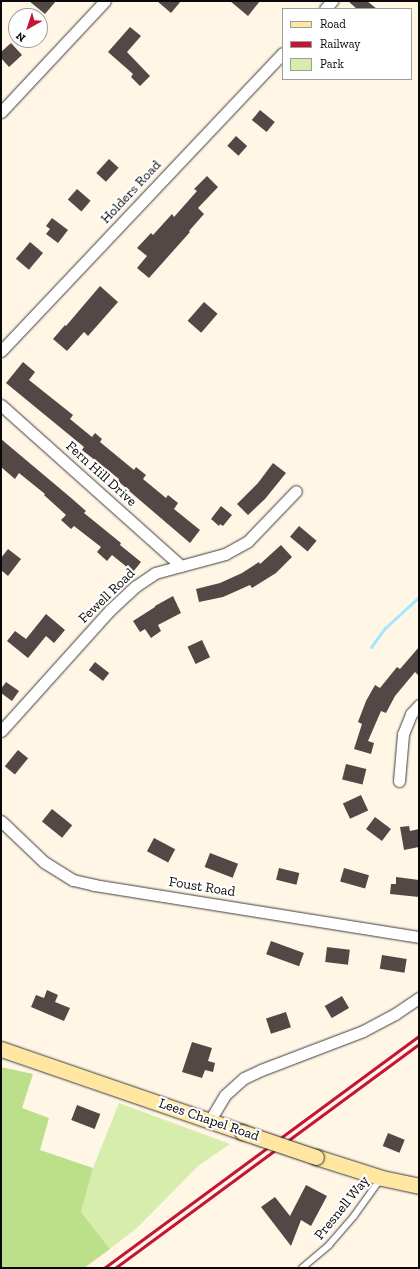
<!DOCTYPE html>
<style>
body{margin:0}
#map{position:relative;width:420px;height:1269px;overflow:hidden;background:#fff6e6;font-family:"Zilla Slab",serif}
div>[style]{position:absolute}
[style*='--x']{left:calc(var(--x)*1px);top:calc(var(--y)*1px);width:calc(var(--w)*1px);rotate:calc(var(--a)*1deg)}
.green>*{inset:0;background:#d7edac}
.forest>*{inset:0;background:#bcdf8a}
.stream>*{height:3px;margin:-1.5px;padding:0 1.5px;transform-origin:1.5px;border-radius:1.5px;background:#a4e8fd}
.building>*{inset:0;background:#534845;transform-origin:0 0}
.roads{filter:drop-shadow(0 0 1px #3c3c3c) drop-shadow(0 0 1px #3c3c3c)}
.service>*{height:5.5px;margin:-2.75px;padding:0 2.75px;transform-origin:2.75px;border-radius:2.75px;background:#fff}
.minor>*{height:11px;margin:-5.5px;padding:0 5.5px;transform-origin:5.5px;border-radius:5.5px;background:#fff}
.secondary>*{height:15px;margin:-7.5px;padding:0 7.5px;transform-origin:7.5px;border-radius:7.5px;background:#ffe7a1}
.rail>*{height:3px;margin:-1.5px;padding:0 1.5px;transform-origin:1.5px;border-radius:1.5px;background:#c51537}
.bridges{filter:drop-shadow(0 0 1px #2b2b2b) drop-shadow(0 0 1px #2b2b2b)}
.secondary-bridge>*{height:15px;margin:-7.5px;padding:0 7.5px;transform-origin:7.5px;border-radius:7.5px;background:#ffe7a1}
span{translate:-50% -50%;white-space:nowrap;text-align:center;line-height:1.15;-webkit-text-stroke:4px #fff;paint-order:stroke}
.street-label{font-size:14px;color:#090909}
.frame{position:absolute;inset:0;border:2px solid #090909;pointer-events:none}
.legend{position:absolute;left:282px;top:8px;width:130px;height:72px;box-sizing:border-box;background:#fff;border:1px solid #9d9d9d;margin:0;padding:5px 7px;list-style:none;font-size:12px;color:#090909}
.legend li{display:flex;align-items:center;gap:8px;height:20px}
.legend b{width:20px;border:1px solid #9d9d9d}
.north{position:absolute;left:8px;top:8px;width:40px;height:40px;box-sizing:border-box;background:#fff;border:1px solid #9d9d9d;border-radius:50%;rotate:219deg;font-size:11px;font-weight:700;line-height:16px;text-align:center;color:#090909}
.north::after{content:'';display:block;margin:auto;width:14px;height:18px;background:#c51537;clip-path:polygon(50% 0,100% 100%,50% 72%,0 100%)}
</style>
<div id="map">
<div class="green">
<div style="clip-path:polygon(119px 1103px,230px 1144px,198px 1166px,138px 1227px,110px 1249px,81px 1212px,93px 1168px)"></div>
</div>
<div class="forest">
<div style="clip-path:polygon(1px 1067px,33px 1074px,22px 1108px,49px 1118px,40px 1150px,93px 1168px,81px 1212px,110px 1249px,84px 1268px,1px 1268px)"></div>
</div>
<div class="stream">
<div style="--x:371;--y:647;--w:24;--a:-54"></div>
<div style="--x:385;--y:628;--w:46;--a:-42.4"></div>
</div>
<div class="building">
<div style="clip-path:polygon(29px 1px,56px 1px,45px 14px)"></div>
<div style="clip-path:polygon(157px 1px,181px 1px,171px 13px)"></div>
<div style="clip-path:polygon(230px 1px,260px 1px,248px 16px)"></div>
<div style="clip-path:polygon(348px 1px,367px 1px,377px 9px,357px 9px)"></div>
<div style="clip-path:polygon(130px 27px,141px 36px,127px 52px,150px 76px,140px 86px,131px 77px,133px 74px,108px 52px)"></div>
<div style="clip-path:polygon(11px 43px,22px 55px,9px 67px,1px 58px,1px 52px)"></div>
<div style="left:260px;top:110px;width:19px;height:13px;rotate:39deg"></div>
<div style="left:236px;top:136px;width:15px;height:13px;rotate:42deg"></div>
<div style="left:109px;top:159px;width:13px;height:19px;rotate:42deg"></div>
<div style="clip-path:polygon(207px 176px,218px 187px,198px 208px,204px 214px,189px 231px,190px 232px,149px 278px,137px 268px,147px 256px,137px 248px,151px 233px,153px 235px,172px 214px,174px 217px,197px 191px,194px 189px)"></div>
<div style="left:77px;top:189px;width:18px;height:14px;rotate:41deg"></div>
<div style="clip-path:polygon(52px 218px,68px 230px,58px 243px,46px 234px,50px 229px,46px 226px)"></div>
<div style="left:30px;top:242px;width:17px;height:22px;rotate:40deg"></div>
<div style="clip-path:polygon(100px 286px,118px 302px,88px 336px,84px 332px,67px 351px,53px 339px,65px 325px,66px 326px)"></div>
<div style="left:204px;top:302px;width:18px;height:25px;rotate:41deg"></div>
<div style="clip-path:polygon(23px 362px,35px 372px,29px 380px,73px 415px,70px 419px,92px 437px,95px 433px,102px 439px,100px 442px,134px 470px,136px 467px,146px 475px,143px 479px,166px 498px,168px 495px,178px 503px,174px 509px,200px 530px,190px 543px,135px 496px,118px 481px,119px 479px,82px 450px,84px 447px,6px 383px)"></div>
<div style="clip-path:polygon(1px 439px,70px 497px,86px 511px,84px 513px,121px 543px,120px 545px,141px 562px,133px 572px,112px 555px,107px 561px,97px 552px,101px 547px,74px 526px,71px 529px,61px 520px,66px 515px,44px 495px,45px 494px,19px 473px,15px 479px,1px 467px)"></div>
<div style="clip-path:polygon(273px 463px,286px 473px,265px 499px,248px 515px,237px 504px,258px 483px)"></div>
<div style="clip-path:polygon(221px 506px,232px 515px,223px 526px,220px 524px,219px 526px,211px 519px)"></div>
<div style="left:299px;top:526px;width:23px;height:14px;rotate:40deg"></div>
<div style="clip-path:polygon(281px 545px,292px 557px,276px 573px,252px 588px,250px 585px,223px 597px,199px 602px,196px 589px,220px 583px,242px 573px,259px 562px,260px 564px)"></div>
<div style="clip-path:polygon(8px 549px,21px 559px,8px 576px,1px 570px,1px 558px)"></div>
<div style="clip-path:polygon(173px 596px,181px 613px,158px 625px,161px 631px,151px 638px,145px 629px,140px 632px,133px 621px,155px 607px,155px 606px)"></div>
<div style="clip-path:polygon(46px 614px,65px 630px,54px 643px,46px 636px,28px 658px,7px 641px,15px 631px,26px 639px)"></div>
<div style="left:202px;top:640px;width:19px;height:16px;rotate:65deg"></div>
<div style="clip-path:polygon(419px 647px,419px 676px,415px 672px,395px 696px,386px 713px,381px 711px,368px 741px,374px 743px,371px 754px,354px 749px,362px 724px,358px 722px,366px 701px,375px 685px,380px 688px,397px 667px,400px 669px)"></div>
<div style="left:95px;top:662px;width:18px;height:10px;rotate:38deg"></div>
<div style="clip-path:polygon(6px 682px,19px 691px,12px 701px,1px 693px,1px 689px)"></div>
<div style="left:18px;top:750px;width:13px;height:21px;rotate:39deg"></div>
<div style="left:346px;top:764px;width:21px;height:16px;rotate:14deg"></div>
<div style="left:361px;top:795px;width:17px;height:20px;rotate:65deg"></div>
<div style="left:52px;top:809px;width:26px;height:16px;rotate:39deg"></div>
<div style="left:375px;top:817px;width:20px;height:15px;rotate:37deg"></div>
<div style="clip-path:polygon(409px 826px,410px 831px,419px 829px,419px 847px,404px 850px,400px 827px)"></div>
<div style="left:154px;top:838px;width:24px;height:15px;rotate:28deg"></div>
<div style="left:210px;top:853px;width:30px;height:15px;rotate:21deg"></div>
<div style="left:279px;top:868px;width:21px;height:12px;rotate:14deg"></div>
<div style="left:344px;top:868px;width:26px;height:14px;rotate:16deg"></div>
<div style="clip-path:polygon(396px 877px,419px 880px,419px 897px,390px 894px,391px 884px,396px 884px)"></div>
<div style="left:271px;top:941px;width:35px;height:14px;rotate:20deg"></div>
<div style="left:327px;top:947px;width:23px;height:15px;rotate:7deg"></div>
<div style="left:382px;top:955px;width:25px;height:14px;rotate:9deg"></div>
<div style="clip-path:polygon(47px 990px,58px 995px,55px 1002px,70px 1008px,64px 1021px,31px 1007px,36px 995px,44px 998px)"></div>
<div style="left:342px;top:996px;width:14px;height:20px;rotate:60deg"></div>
<div style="left:286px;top:1012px;width:16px;height:21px;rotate:72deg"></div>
<div style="clip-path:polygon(192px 1042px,212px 1048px,208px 1061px,215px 1063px,213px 1072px,205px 1070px,202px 1078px,182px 1072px)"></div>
<div style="left:77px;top:1105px;width:25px;height:16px;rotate:21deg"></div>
<div style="left:388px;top:1133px;width:18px;height:14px;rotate:22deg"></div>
<div style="clip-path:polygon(306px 1185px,327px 1196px,311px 1226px,301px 1220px,291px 1246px,261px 1207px,275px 1197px,290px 1216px)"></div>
</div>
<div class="roads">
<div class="service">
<div style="--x:302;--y:1268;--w:35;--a:-40"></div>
<div style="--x:329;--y:1245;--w:38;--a:-49"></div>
<div style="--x:354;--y:1216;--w:44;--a:-54.2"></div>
</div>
<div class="minor">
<div style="--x:325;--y:9;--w:11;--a:-49"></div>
<div style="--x:1;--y:112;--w:152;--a:-46.9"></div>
<div style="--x:1;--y:351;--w:410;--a:-46.6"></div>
<div style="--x:1;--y:405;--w:241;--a:41.8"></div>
<div style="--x:1;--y:731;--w:163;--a:-48"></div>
<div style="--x:110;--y:610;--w:35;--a:-43"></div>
<div style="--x:136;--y:586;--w:23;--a:-34"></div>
<div style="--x:155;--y:573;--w:73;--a:-15.2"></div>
<div style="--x:225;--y:554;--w:26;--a:-29"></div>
<div style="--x:248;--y:541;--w:69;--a:-46.2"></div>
<div style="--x:399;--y:781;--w:47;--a:-85.1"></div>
<div style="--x:403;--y:734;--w:22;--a:-68"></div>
<div style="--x:411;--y:714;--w:12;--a:-48"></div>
<div style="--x:1;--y:821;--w:59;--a:43.6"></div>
<div style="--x:44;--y:862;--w:34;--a:32"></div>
<div style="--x:73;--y:880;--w:22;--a:13"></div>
<div style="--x:94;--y:885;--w:329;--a:9.1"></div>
<div style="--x:210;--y:1120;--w:29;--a:-59"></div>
<div style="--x:225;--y:1095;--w:25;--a:-42"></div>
<div style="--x:244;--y:1078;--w:19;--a:-25"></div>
<div style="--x:261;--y:1070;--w:109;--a:-20.9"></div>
<div style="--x:363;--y:1031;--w:36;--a:-28"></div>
<div style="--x:395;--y:1014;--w:29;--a:-34"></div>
</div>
<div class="secondary">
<div style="--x:1;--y:1049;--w:255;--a:19"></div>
<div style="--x:316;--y:1157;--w:69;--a:17.7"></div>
<div style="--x:382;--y:1178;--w:38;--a:12"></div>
</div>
</div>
<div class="rail">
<div style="--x:104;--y:1268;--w:391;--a:-36.4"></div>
<div style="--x:115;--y:1268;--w:378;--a:-36.4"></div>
</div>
<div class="bridges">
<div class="secondary-bridge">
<div style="--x:242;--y:1132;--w:78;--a:18.7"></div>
</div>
</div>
<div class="street-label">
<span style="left:131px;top:192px;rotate:-47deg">Holders Road</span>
<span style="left:101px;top:474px;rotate:42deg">Fern Hill Drive</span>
<span style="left:107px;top:596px;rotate:-44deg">Fewell Road</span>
<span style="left:202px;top:887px;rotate:9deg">Foust Road</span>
<span style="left:209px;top:1120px;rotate:19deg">Lees Chapel Road</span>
<span style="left:342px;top:1208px;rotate:-51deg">Presnell Way</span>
</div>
<div class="frame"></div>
<ul class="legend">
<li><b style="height:5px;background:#ffe7a1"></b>Road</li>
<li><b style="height:5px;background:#c51537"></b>Railway</li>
<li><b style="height:11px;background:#d7edac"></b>Park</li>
</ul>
<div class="north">N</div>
</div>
